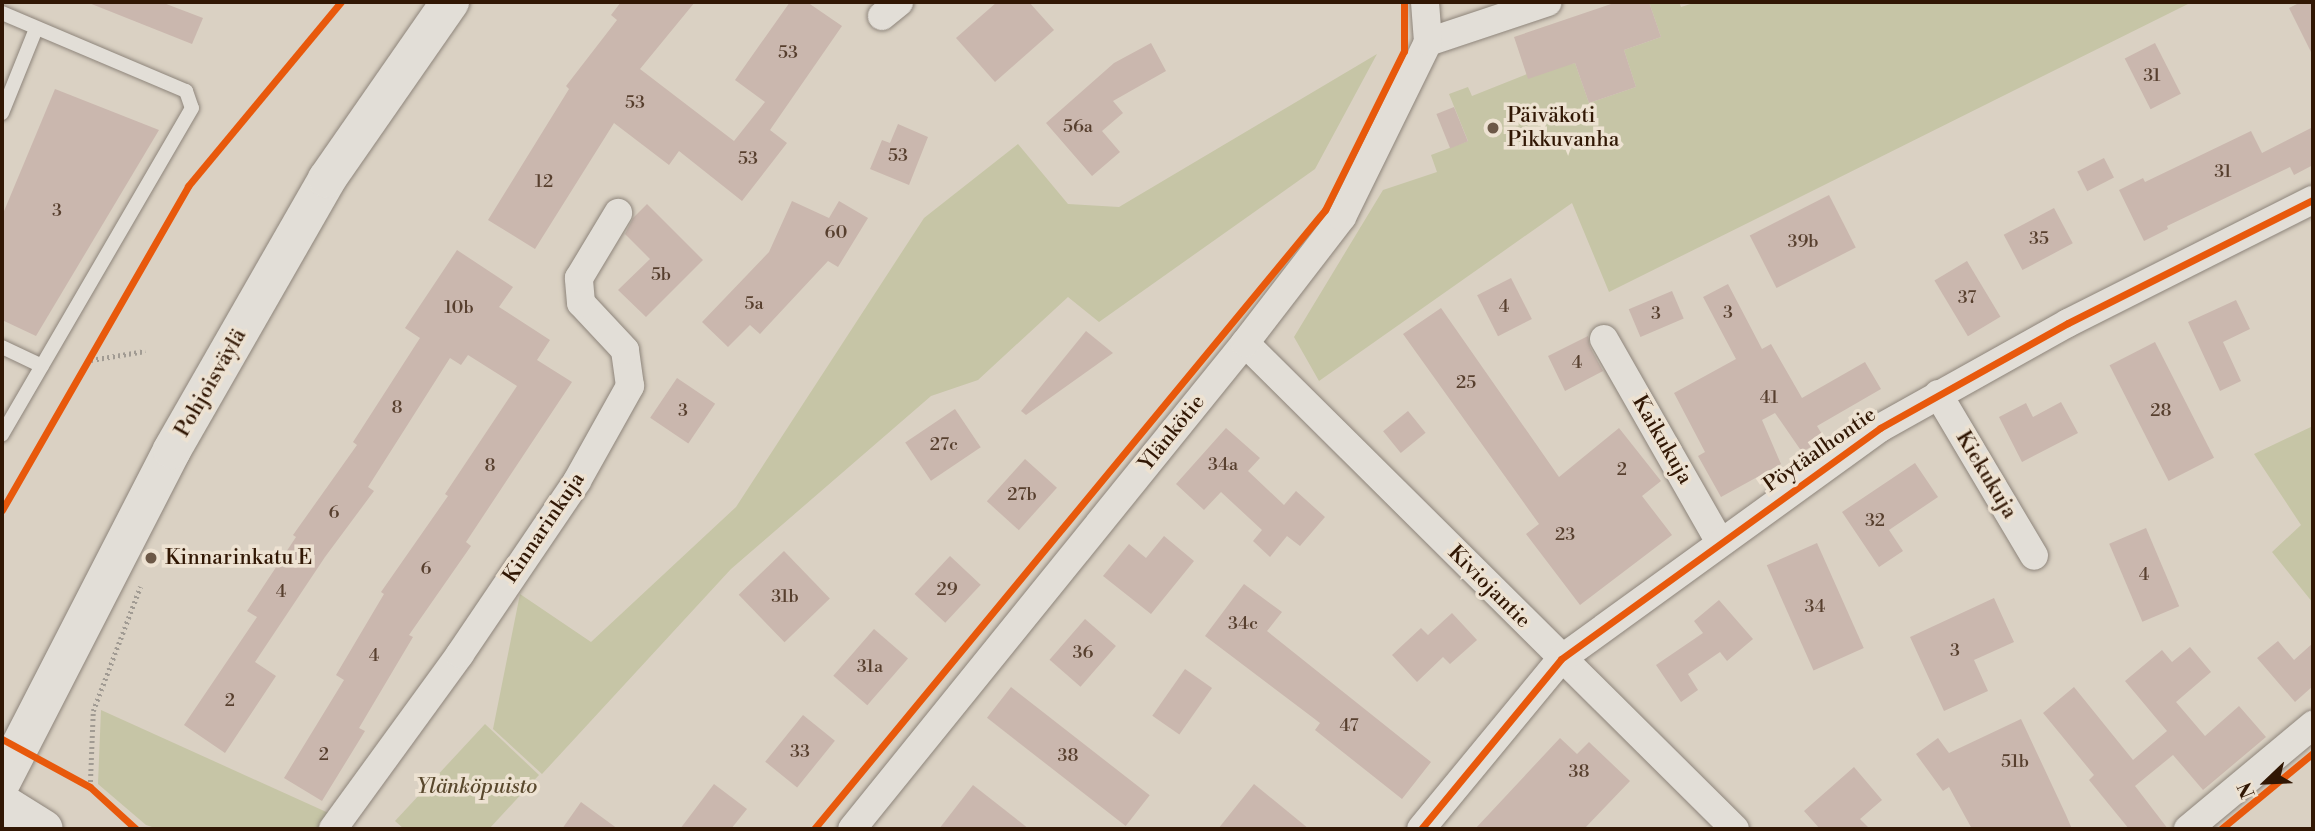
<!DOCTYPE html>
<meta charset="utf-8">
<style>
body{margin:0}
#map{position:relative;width:2315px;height:831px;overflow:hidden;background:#dad1c3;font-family:"Libre Bodoni",serif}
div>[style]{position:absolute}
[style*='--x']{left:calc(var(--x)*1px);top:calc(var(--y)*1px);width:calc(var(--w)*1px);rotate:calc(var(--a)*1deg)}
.green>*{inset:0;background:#c6c5a6}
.building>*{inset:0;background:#cab7ae;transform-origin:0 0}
.path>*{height:4.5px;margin-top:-2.25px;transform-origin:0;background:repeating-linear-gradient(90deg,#a19b93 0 2px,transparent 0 5.5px)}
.roads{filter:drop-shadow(0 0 2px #8e857b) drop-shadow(0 0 2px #8e857b)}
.lane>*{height:14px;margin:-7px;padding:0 7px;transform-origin:7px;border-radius:7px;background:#e2ded7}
.street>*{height:28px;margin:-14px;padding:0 14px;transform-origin:14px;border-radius:14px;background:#e2ded7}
.secondary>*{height:38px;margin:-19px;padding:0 19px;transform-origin:19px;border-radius:19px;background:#e2ded7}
.cycleway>*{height:7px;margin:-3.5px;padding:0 3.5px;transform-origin:3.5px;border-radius:3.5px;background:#e8590c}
.dots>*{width:19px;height:19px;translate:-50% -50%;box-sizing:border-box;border:4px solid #ede2d2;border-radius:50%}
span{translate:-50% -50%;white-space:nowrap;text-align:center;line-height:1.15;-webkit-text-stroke:7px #ede2d2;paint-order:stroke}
.number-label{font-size:18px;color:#573f2e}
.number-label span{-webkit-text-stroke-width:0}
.poi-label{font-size:21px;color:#311704}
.left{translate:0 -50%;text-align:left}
.street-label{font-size:21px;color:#311704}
.park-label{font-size:21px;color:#59482d;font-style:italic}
.frame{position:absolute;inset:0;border:4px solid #311704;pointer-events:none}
.north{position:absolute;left:2231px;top:747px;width:70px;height:70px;-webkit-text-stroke:5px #ede2d2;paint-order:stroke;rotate:247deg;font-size:19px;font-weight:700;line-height:28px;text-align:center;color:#311704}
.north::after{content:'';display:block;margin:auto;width:24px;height:32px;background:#311704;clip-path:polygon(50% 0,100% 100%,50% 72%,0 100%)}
</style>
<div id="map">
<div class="green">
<div style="clip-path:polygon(1649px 2px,1679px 2px,1681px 7px,1697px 2px,2192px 2px,1609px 292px,1572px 203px,1319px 381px,1294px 337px,1383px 190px,1437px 172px,1431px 155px,1468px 141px,1449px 94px,1468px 87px,1472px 96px,1527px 74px,1575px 63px,1589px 103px,1636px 87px,1624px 50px,1661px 37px)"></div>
<div style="clip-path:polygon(1377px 54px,1315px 169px,1099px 322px,1068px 297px,978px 380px,931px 396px,731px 569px,542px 774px,493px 729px,520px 594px,591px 642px,736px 507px,924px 218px,1018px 144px,1068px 204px,1119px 207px)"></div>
<div style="clip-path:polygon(2313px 426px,2313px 603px,2272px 552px,2301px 525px,2254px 454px)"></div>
<div style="clip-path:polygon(101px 710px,333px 815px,322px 829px,158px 829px,146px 825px,98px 784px)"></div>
<div style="clip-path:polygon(485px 724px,539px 775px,489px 829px,404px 829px,395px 821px)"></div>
</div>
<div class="building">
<div style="clip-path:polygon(161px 2px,203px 18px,192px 44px,89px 3px)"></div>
<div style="clip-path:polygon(621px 2px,695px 2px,640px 69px,734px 141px,765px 102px,735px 80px,790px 2px,807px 2px,842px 26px,770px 130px,787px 143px,742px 201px,679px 151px,669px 165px,614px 123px,535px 249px,488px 220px,569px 89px,566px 86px,617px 20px,611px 15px)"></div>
<div style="clip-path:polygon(997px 2px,1029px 2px,1054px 30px,995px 82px,956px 38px)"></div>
<div style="clip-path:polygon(1617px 2px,1649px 2px,1661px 37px,1624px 50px,1636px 87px,1589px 103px,1575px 63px,1528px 79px,1514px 37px)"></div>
<div style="clip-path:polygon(2301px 2px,2313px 2px,2313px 56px,2289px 8px)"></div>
<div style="clip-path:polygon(1151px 43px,1166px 71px,1113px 101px,1123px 113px,1102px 131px,1120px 152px,1092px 176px,1046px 123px,1114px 63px)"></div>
<div style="left:2155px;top:43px;width:57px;height:34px;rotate:63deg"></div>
<div style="clip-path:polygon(55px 89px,159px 130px,36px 336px,2px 320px,2px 216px)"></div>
<div style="left:1454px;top:107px;width:37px;height:19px;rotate:68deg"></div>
<div style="clip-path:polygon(898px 124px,928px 137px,909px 185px,870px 169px,882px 140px,890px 143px)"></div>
<div style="clip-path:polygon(2313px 127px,2313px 165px,2294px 175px,2290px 167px,2167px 226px,2168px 229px,2144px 241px,2119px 190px,2143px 178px,2145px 182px,2251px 131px,2262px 153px)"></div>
<div style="left:2104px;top:158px;width:22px;height:30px;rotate:63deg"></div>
<div style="left:1829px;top:195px;width:59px;height:89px;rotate:63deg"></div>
<div style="clip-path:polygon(792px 201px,829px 218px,839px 201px,868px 218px,838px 267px,828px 261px,760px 334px,750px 325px,728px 347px,702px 322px,769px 252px)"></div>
<div style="clip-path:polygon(647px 204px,703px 260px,646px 317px,618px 290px,650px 259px,625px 234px,633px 218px)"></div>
<div style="left:2054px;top:208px;width:40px;height:57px;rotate:62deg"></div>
<div style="clip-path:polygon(457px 250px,513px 287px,499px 307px,550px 340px,537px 360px,572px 382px,466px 542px,471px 546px,409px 635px,413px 637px,359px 728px,365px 731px,322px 801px,284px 778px,344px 680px,336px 675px,384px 594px,381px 592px,448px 496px,445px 494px,517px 386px,468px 355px,461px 365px,450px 358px,368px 487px,374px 491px,325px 557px,255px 662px,276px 676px,225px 753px,184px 725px,257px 617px,247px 611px,296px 537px,293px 535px,357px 445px,353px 442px,420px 338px,405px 328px)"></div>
<div style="left:1967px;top:261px;width:65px;height:38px;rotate:59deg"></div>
<div style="left:1511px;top:278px;width:46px;height:38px;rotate:63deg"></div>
<div style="clip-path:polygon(1728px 284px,1762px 349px,1771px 344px,1802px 398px,1865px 362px,1881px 389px,1817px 426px,1825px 439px,1802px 452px,1775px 413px,1762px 420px,1781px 464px,1721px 497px,1698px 456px,1705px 452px,1674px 393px,1736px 359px,1703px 297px)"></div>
<div style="left:1672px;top:291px;width:30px;height:47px;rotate:67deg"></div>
<div style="clip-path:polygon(2236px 300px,2250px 329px,2223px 342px,2241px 381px,2220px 391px,2188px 322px)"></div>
<div style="clip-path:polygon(1441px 308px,1559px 477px,1619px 428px,1661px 481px,1642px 496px,1672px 535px,1580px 605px,1526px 534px,1539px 524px,1403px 334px)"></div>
<div style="clip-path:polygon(1086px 331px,1113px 353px,1026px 415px,1021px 411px)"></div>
<div style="clip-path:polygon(1588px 336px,1590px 347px,1603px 371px,1565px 391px,1548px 356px)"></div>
<div style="left:2155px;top:342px;width:130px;height:51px;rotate:63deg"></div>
<div style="left:677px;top:378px;width:46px;height:48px;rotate:34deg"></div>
<div style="clip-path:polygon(2061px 402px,2078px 433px,2022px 462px,1999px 417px,2026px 403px,2033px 417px)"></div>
<div style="left:955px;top:409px;width:46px;height:60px;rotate:56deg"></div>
<div style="left:1408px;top:411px;width:28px;height:32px;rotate:51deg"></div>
<div style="clip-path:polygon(1226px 428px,1260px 458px,1248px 471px,1284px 505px,1296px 491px,1325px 517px,1300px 546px,1287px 536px,1270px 557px,1253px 541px,1262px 530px,1221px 492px,1204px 510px,1176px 484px)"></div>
<div style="left:1025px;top:459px;width:43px;height:57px;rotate:42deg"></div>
<div style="clip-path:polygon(1915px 463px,1938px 497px,1889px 530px,1903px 551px,1879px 567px,1842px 512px)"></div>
<div style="left:2146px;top:528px;width:85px;height:40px;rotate:67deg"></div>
<div style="clip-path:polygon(1164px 536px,1194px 561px,1151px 614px,1103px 576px,1129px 544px,1146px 558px)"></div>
<div style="left:1817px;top:543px;width:115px;height:55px;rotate:66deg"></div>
<div style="left:784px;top:551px;width:66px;height:63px;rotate:46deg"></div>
<div style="left:950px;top:556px;width:42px;height:52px;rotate:43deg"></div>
<div style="clip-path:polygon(1244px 584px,1282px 612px,1267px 631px,1431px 762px,1402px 799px,1315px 730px,1320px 723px,1205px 636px)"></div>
<div style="clip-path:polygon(1994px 598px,2014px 642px,1974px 660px,1988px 691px,1944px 711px,1910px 637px)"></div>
<div style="clip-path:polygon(1719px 600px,1753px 639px,1727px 661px,1720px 652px,1688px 674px,1698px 690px,1681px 702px,1656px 665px,1703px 633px,1694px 621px)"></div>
<div style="clip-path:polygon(1452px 613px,1477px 640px,1450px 664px,1443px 657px,1417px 682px,1392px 655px,1421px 628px,1428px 635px)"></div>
<div style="left:1085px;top:619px;width:41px;height:54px;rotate:41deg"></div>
<div style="left:874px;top:629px;width:45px;height:62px;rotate:41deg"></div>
<div style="clip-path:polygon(2278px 641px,2294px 660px,2313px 643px,2313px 686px,2295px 702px,2257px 658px)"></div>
<div style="clip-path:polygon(2190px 647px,2211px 672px,2176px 702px,2205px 736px,2239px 706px,2266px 737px,2203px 790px,2173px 755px,2135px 786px,2168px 829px,2129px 829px,2089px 780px,2094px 775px,2043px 713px,2074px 687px,2133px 760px,2167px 731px,2125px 681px,2162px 650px,2172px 662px)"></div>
<div style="left:1185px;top:669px;width:33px;height:57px;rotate:35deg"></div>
<div style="left:1011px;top:687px;width:176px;height:39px;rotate:38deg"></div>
<div style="left:803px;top:715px;width:41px;height:60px;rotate:39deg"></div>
<div style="clip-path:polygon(2021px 719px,2066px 815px,2072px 829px,1972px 829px,1949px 787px,1943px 791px,1916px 754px,1938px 738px,1949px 753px)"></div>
<div style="clip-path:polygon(1560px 738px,1577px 754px,1589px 742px,1630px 781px,1584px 829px,1475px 829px)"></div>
<div style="clip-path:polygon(1854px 767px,1882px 800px,1860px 819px,1870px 829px,1820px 829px,1804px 811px)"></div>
<div style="clip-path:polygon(714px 784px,747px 809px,731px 829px,680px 829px)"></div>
<div style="clip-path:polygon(1254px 784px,1309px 829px,1218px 829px)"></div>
<div style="clip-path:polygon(973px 785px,1029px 829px,939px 829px)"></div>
<div style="clip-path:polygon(581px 802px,618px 829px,562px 829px)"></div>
</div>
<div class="path">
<div style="--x:91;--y:360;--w:55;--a:-9.5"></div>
<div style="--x:90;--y:787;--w:76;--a:-87.7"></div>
<div style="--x:93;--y:711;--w:133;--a:-69.2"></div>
</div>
<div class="roads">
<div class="lane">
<div style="--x:2;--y:13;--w:200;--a:23"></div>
<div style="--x:186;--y:91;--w:18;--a:71"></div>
<div style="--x:192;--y:108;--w:378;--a:120.2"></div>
<div style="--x:2;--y:113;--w:91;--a:-68"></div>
<div style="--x:2;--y:347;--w:44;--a:25.4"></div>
</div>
<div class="street">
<div style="--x:882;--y:16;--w:22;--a:-39"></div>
<div style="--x:1428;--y:42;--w:126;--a:-18.4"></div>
<div style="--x:1604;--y:339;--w:234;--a:60.3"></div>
<div style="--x:1245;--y:343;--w:690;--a:44.77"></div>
<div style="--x:1938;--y:394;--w:188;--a:59.3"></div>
<div style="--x:333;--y:829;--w:216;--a:-54"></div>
<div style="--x:460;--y:654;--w:209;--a:-55.9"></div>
<div style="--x:577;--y:481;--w:109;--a:-60.8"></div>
<div style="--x:630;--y:386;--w:36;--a:-98"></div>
<div style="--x:625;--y:350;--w:64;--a:-133.1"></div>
<div style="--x:581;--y:303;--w:25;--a:-95"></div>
<div style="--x:579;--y:278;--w:76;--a:-59"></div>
<div style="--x:852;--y:829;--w:625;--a:-51.04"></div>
<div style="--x:1245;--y:343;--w:159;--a:-52.4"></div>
<div style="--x:1342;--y:217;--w:195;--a:-63.8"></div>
<div style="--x:1428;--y:42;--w:40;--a:-94.3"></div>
<div style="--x:1421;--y:829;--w:220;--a:-50.5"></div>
<div style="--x:1561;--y:659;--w:394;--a:-35.9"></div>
<div style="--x:1880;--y:428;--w:215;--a:-29.2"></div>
<div style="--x:2068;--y:323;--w:274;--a:-26.7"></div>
<div style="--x:2188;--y:829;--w:163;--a:-39.8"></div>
</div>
<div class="secondary">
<div style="--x:2;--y:781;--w:372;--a:-62.8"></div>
<div style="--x:172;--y:450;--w:312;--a:-60.2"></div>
<div style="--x:327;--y:179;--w:216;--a:-55.2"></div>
<div style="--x:2;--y:803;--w:49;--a:31.8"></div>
</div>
</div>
<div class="cycleway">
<div style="--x:2;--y:510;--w:374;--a:-60.1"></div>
<div style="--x:188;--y:186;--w:239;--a:-50.3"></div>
<div style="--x:2;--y:739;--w:100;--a:28.6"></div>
<div style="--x:90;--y:787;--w:62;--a:42.4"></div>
<div style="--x:814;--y:829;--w:803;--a:-50.46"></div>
<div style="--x:1325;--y:210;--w:178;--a:-63.6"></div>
<div style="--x:1404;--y:51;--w:49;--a:-90"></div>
<div style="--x:1421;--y:829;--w:220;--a:-50.5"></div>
<div style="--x:1561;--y:659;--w:394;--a:-35.9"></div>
<div style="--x:1880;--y:428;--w:215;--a:-29.2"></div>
<div style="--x:2068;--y:323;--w:274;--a:-26.7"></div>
<div style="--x:2221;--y:829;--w:119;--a:-39.6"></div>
</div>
<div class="dots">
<div style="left:1493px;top:128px;background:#6c5847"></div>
<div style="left:151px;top:558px;background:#6c5847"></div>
</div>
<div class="number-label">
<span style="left:788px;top:53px">53</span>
<span style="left:2152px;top:76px">31</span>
<span style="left:635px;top:103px">53</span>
<span style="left:1078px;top:127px">56a</span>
<span style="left:898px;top:156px">53</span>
<span style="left:748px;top:159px">53</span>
<span style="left:2223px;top:172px">31</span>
<span style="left:544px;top:182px">12</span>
<span style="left:57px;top:211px">3</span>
<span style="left:836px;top:233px">60</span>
<span style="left:2039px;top:239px">35</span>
<span style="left:1803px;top:242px">39b</span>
<span style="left:661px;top:275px">5b</span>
<span style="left:1967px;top:298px">37</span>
<span style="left:754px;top:304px">5a</span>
<span style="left:1504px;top:307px">4</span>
<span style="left:459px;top:308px">10b</span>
<span style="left:1728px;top:313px">3</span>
<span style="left:1656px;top:314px">3</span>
<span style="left:1577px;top:363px">4</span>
<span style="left:1466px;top:383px">25</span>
<span style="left:1769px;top:398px">41</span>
<span style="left:397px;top:408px">8</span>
<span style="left:683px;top:411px">3</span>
<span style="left:2161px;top:411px">28</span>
<span style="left:944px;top:445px">27c</span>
<span style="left:1223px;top:465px">34a</span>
<span style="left:490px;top:466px">8</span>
<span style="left:1622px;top:470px">2</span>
<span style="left:1022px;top:495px">27b</span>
<span style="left:334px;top:513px">6</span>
<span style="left:1875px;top:521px">32</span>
<span style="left:1565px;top:535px">23</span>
<span style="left:426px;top:569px">6</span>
<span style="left:2144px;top:575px">4</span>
<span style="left:947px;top:590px">29</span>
<span style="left:281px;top:592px">4</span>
<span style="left:785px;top:597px">31b</span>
<span style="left:1815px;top:607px">34</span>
<span style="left:1243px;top:624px">34c</span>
<span style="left:1955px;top:651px">3</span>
<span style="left:1083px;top:653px">36</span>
<span style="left:374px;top:656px">4</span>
<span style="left:870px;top:667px">31a</span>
<span style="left:230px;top:701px">2</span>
<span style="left:1349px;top:726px">47</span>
<span style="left:800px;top:752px">33</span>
<span style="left:324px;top:755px">2</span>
<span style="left:1068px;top:756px">38</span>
<span style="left:2015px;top:762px">51b</span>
<span style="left:1579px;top:772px">38</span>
</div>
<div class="poi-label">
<span class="left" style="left:1507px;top:128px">Päiväkoti<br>Pikkuvanha</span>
<span class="left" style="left:165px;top:558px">Kinnarinkatu E</span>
</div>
<div class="street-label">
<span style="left:211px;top:383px;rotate:-60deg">Pohjoisväylä</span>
<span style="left:1172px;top:433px;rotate:-51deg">Ylänkötie</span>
<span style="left:1662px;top:440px;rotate:60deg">Kaikukuja</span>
<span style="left:1820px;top:450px;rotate:-35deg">Pöytäalhontie</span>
<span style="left:1986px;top:475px;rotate:59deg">Kiekukuja</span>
<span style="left:544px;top:528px;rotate:-56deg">Kinnarinkuja</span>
<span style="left:1489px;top:587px;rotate:45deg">Kiviojantie</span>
</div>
<div class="park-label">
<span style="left:477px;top:787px">Ylänköpuisto</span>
</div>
<div class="frame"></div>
<div class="north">N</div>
</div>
